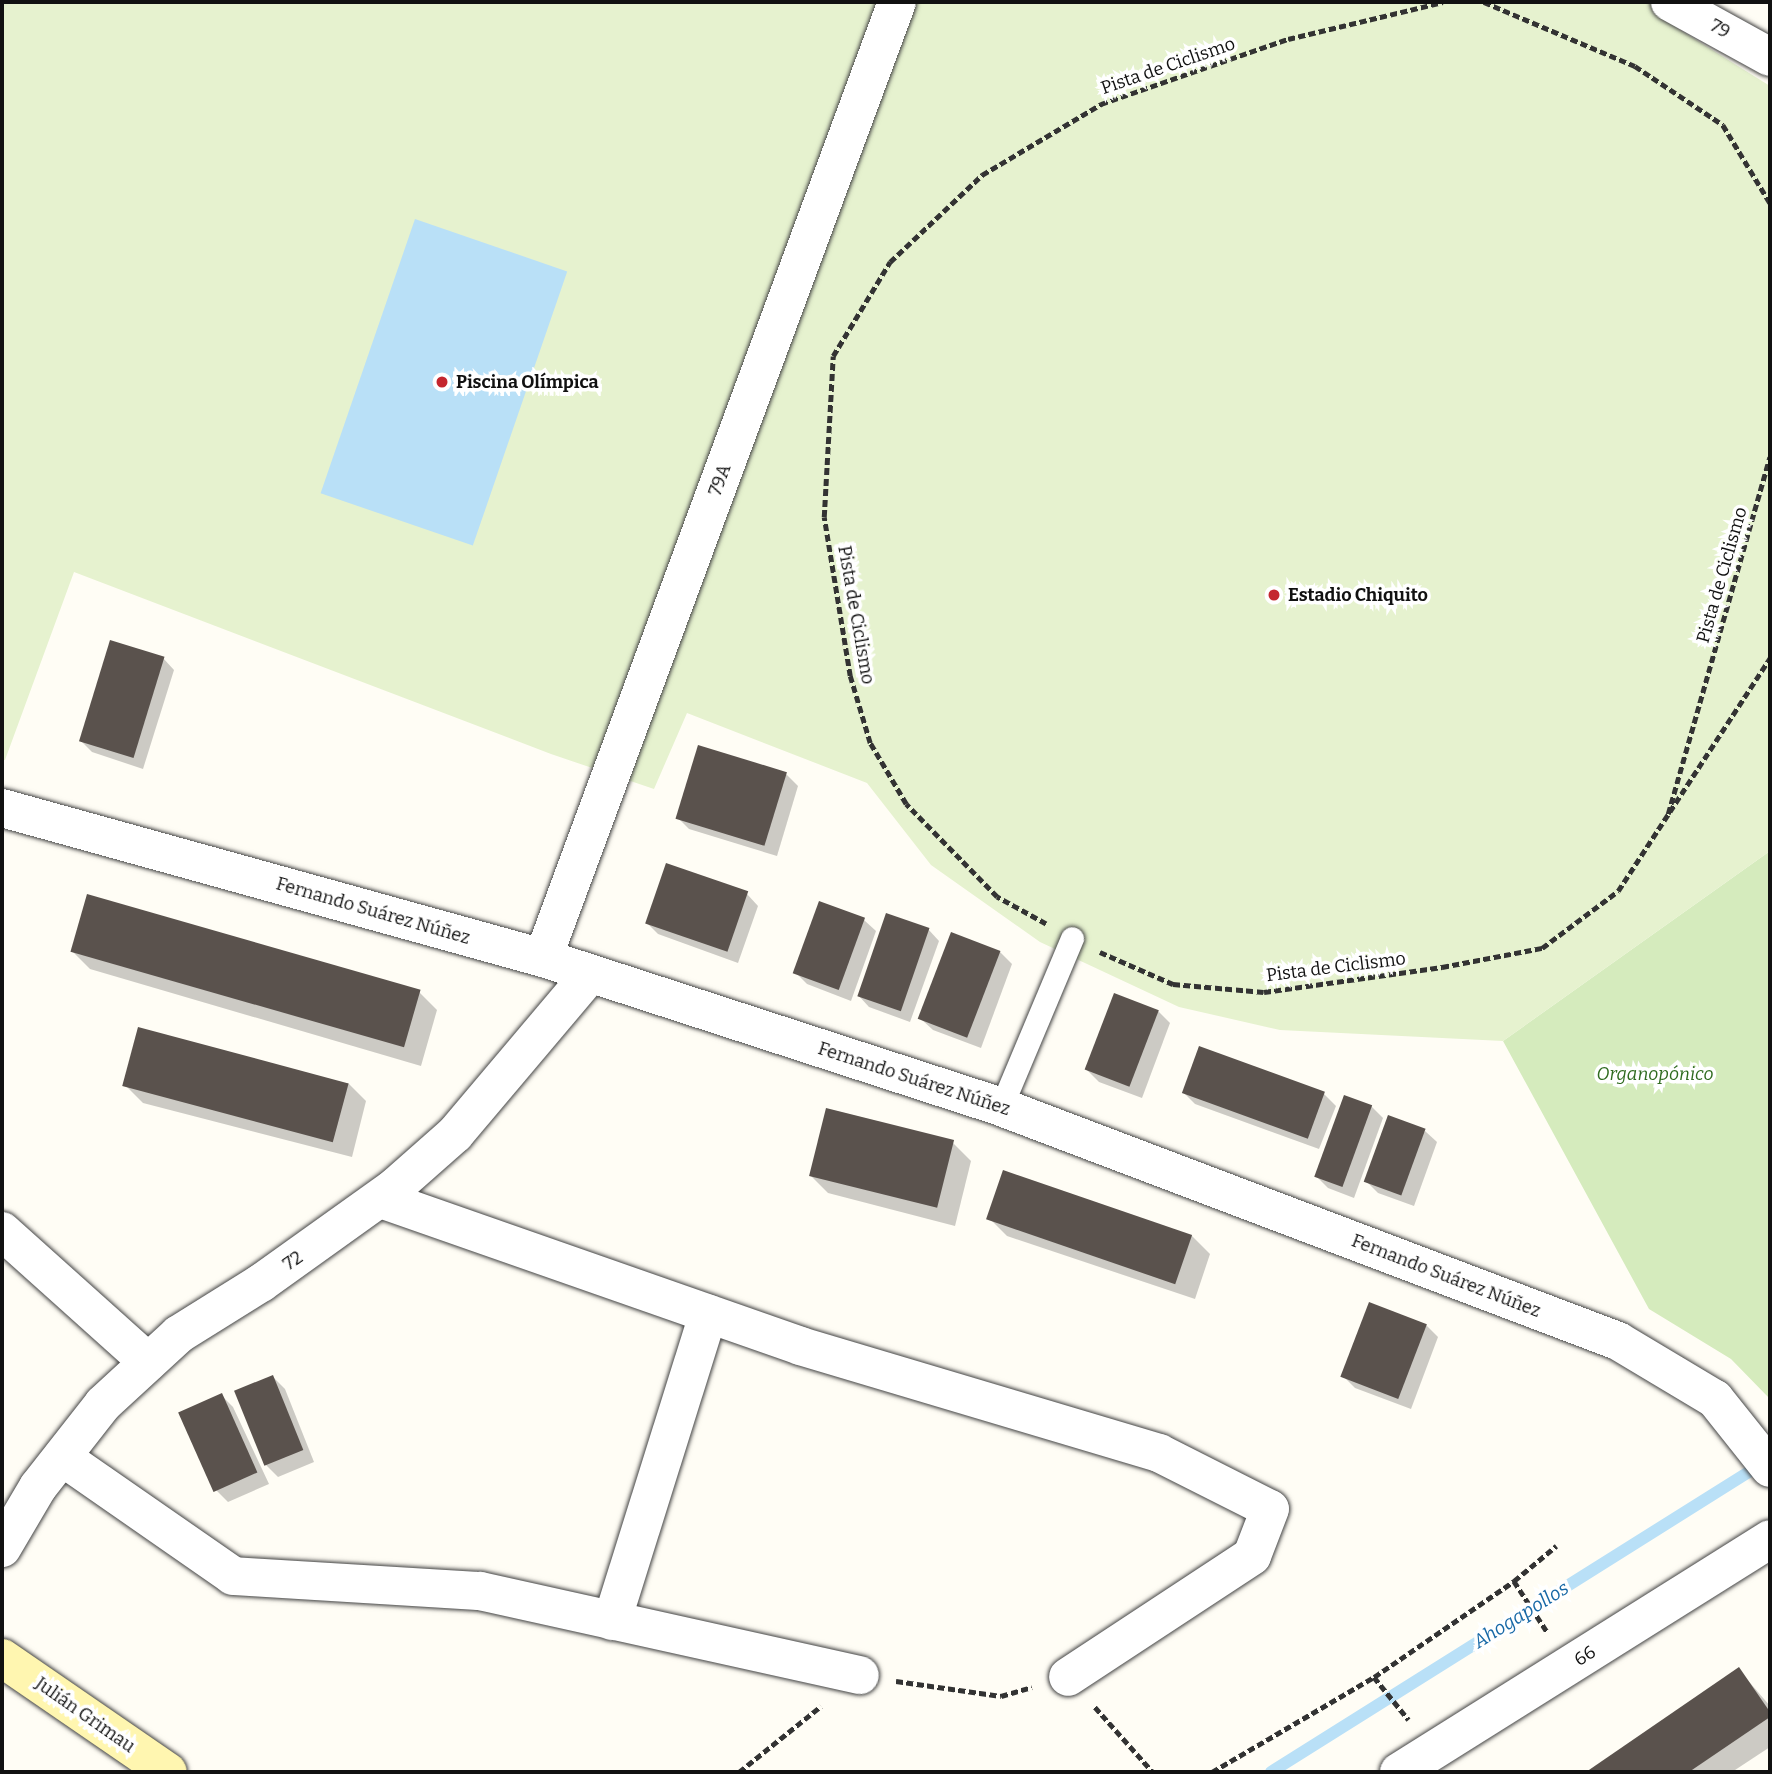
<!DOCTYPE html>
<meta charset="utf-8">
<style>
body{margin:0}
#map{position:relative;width:1772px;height:1774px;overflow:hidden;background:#fffdf5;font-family:Bitter,serif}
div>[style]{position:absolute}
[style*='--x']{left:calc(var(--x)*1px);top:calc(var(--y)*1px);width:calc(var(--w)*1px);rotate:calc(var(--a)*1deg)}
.green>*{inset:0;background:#d5ebbd}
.pitch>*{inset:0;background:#e6f2cf}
.water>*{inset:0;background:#b9e0f7;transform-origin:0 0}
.shadow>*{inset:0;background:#0003}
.stream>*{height:12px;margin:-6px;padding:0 6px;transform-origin:6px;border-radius:6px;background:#b9e0f7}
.building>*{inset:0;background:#5a524d;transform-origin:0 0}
.path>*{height:4.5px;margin-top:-2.25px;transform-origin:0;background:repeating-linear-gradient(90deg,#333 0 7px,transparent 0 10.5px)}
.roads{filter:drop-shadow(0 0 2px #444) drop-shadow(0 0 2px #444)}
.lane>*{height:23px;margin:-11.5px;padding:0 11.5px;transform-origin:11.5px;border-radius:11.5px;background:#fff}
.street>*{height:38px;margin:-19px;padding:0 19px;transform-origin:19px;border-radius:19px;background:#fff}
.secondary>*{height:38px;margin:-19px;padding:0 19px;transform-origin:19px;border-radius:19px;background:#fff6b0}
.dots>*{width:19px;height:19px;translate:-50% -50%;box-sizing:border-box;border:4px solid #fff;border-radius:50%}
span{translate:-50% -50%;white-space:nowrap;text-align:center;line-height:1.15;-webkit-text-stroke:7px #fff;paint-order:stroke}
.street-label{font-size:18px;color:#111}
.poi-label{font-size:18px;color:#111;font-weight:700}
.left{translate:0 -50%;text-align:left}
.park-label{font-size:18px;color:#2f6b1f;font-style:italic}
.water-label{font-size:19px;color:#1768a6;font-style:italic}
.frame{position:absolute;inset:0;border:4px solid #111;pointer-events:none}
</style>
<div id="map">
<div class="green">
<div style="clip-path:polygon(1770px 851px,1770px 1399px,1731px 1359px,1649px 1309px,1503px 1041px)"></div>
</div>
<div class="pitch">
<div style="clip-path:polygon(2px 2px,1660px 2px,1653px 13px,1770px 86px,1770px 851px,1503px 1041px,1280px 1030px,1179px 1007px,1040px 942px,931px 865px,867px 783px,687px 713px,654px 789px,551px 754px,74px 572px,5px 760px,2px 760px)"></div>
</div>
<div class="water">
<div style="left:415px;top:219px;width:161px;height:290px;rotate:19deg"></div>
</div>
<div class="shadow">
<div style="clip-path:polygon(163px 658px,174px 670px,143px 769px,92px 752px,80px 740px)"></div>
<div style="clip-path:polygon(786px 774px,798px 786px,777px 856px,689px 829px,677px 817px)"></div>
<div style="clip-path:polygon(747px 894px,758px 906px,738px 963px,658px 934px,647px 923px)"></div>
<div style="clip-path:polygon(864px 920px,876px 931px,851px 1001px,807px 984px,795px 972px)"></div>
<div style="clip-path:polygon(928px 929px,939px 941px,910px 1022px,869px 1007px,858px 995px)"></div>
<div style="clip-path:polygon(72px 951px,419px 992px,437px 1010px,421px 1066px,90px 969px)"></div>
<div style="clip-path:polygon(1000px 952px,1012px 964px,981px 1048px,933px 1030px,921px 1019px)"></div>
<div style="clip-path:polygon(1158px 1011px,1170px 1023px,1142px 1098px,1099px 1082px,1087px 1070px)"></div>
<div style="clip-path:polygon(348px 1083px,366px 1101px,352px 1157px,143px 1103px,125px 1085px)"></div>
<div style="clip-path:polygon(1183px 1092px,1324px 1094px,1336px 1106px,1319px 1149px,1195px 1104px)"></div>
<div style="clip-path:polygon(1371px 1106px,1383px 1118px,1354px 1198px,1328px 1188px,1316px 1176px)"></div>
<div style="clip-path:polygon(1425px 1131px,1437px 1142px,1414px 1206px,1378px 1193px,1366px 1181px)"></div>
<div style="clip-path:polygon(953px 1143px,971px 1161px,955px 1226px,828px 1193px,810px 1175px)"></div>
<div style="clip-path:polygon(989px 1218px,1192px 1236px,1210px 1254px,1195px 1299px,1007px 1236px)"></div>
<div style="clip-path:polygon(1426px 1325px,1438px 1337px,1411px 1409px,1355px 1388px,1343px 1376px)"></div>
<div style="clip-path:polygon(273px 1377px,285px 1389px,314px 1462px,278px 1477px,266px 1465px,236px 1392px)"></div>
<div style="clip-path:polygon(221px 1395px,233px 1407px,269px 1484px,228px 1502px,216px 1490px)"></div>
<div style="clip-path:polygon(1739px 1670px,1770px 1706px,1770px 1747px,1732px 1772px,1589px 1772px)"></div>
</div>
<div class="stream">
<div style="--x:1271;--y:1772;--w:581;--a:-32.13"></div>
</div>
<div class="building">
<div style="left:110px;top:640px;width:57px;height:106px;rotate:17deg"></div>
<div style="left:698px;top:745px;width:93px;height:77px;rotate:17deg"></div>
<div style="left:666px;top:863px;width:87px;height:64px;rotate:19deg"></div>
<div style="left:87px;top:894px;width:347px;height:60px;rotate:16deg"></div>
<div style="left:819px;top:901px;width:49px;height:77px;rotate:20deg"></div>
<div style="left:886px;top:913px;width:46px;height:88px;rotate:19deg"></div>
<div style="left:951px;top:932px;width:53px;height:93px;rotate:21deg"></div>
<div style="left:1114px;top:993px;width:48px;height:82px;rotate:21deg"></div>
<div style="left:138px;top:1027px;width:218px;height:61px;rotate:15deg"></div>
<div style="left:1199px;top:1046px;width:134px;height:50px;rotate:20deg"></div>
<div style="left:1344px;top:1095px;width:30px;height:87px;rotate:20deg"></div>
<div style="left:826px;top:1108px;width:132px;height:70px;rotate:14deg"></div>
<div style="left:1388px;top:1115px;width:40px;height:71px;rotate:20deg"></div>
<div style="left:1003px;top:1170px;width:200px;height:52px;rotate:19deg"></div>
<div style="left:1369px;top:1302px;width:62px;height:80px;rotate:21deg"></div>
<div style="left:273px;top:1375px;width:81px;height:42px;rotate:68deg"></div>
<div style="left:222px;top:1393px;width:87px;height:48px;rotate:66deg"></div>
<div style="clip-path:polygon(1739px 1667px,1770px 1712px,1770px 1717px,1689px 1772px,1586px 1772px)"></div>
</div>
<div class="path">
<div style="--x:1484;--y:2;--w:164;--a:23"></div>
<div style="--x:1635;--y:66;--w:106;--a:33.8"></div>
<div style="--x:1723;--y:125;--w:91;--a:58.9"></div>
<div style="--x:1668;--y:814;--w:371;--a:-74.1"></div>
<div style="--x:1046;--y:924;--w:56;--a:-151.1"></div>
<div style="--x:997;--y:897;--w:130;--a:-134.4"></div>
<div style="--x:906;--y:804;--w:71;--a:-120.5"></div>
<div style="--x:870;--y:743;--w:70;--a:-106.6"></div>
<div style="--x:850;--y:676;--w:161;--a:-99.3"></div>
<div style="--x:824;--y:517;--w:161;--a:-86.8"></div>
<div style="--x:833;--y:356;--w:110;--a:-58.8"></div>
<div style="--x:890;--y:262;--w:127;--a:-43.4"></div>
<div style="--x:982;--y:175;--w:139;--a:-30.8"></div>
<div style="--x:1101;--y:104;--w:198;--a:-19.2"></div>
<div style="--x:1288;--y:39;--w:159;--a:-13.4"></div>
<div style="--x:1100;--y:952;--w:80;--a:23.7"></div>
<div style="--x:1173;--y:984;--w:91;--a:5"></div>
<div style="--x:1264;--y:992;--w:180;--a:-8"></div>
<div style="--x:1442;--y:967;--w:102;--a:-10.8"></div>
<div style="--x:1542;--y:948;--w:95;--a:-36.9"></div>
<div style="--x:1618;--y:891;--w:278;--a:-56.9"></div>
<div style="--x:1514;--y:1581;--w:62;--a:56.8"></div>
<div style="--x:1374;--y:1677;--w:55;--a:50.9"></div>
<div style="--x:896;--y:1681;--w:106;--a:8.1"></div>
<div style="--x:1001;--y:1696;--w:32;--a:-16"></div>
<div style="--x:1095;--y:1707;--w:87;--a:48.3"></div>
<div style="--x:739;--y:1772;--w:105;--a:-38.8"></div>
<div style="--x:1212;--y:1772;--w:188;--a:-30.4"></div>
<div style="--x:1374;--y:1677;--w:170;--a:-34.4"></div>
<div style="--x:1514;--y:1581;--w:55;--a:-39.8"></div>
</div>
<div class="roads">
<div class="lane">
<div style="--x:1001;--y:1107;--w:183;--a:-67.2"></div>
</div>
<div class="street">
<div style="--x:1670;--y:2;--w:114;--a:28.8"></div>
<div style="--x:2;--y:808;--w:561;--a:15.5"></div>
<div style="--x:543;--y:958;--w:482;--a:18"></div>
<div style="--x:1001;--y:1107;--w:660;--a:20.77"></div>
<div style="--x:1618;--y:1341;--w:113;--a:30.9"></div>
<div style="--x:1715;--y:1399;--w:88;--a:51.4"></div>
<div style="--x:543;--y:958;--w:1019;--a:-69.68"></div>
<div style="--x:381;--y:1199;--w:444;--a:19.3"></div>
<div style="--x:800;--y:1346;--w:375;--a:16.6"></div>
<div style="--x:1159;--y:1453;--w:124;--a:26.8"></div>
<div style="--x:1270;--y:1509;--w:50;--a:111"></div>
<div style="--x:1252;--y:1556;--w:220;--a:146.7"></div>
<div style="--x:2;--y:1231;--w:196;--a:41.9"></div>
<div style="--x:62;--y:1457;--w:208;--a:34.8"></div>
<div style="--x:233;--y:1576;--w:247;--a:3.5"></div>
<div style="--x:480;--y:1591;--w:389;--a:12.5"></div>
<div style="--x:2;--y:1548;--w:71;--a:-59.5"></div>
<div style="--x:38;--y:1487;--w:105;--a:-51.9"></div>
<div style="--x:103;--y:1404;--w:103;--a:-42.6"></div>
<div style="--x:179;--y:1334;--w:97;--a:-31.9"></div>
<div style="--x:261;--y:1283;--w:165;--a:-35.6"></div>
<div style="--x:395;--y:1187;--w:80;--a:-41.5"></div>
<div style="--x:455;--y:1134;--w:209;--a:-49.8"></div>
<div style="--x:612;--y:1621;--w:322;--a:-72.6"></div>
<div style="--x:1399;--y:1772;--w:438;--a:-32.1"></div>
</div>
<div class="secondary">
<div style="--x:2;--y:1658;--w:201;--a:34.5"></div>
</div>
</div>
<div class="dots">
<div style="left:442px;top:382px;background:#c4262e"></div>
<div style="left:1274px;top:595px;background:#c4262e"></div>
</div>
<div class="street-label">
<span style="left:1720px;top:29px;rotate:29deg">79</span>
<span style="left:1168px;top:66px;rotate:-19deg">Pista de Ciclismo</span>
<span style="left:720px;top:480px;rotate:-70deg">79A</span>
<span style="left:1722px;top:575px;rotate:-74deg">Pista de Ciclismo</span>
<span style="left:856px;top:615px;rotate:80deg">Pista de Ciclismo</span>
<span style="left:373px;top:911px;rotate:16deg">Fernando Suárez Núñez</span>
<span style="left:1336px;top:967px;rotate:-7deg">Pista de Ciclismo</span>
<span style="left:914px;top:1079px;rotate:18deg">Fernando Suárez Núñez</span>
<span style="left:293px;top:1261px;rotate:-35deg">72</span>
<span style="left:1446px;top:1276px;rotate:21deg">Fernando Suárez Núñez</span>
<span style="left:1585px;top:1656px;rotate:-32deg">66</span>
<span style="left:85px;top:1715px;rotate:35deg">Julián Grimau</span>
</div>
<div class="poi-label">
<span class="left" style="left:456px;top:382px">Piscina Olímpica</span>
<span class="left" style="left:1288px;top:595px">Estadio Chiquito</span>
</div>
<div class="park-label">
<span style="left:1655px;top:1074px">Organopónico</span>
</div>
<div class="water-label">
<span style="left:1521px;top:1615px;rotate:-32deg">Ahogapollos</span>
</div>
<div class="frame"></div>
</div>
